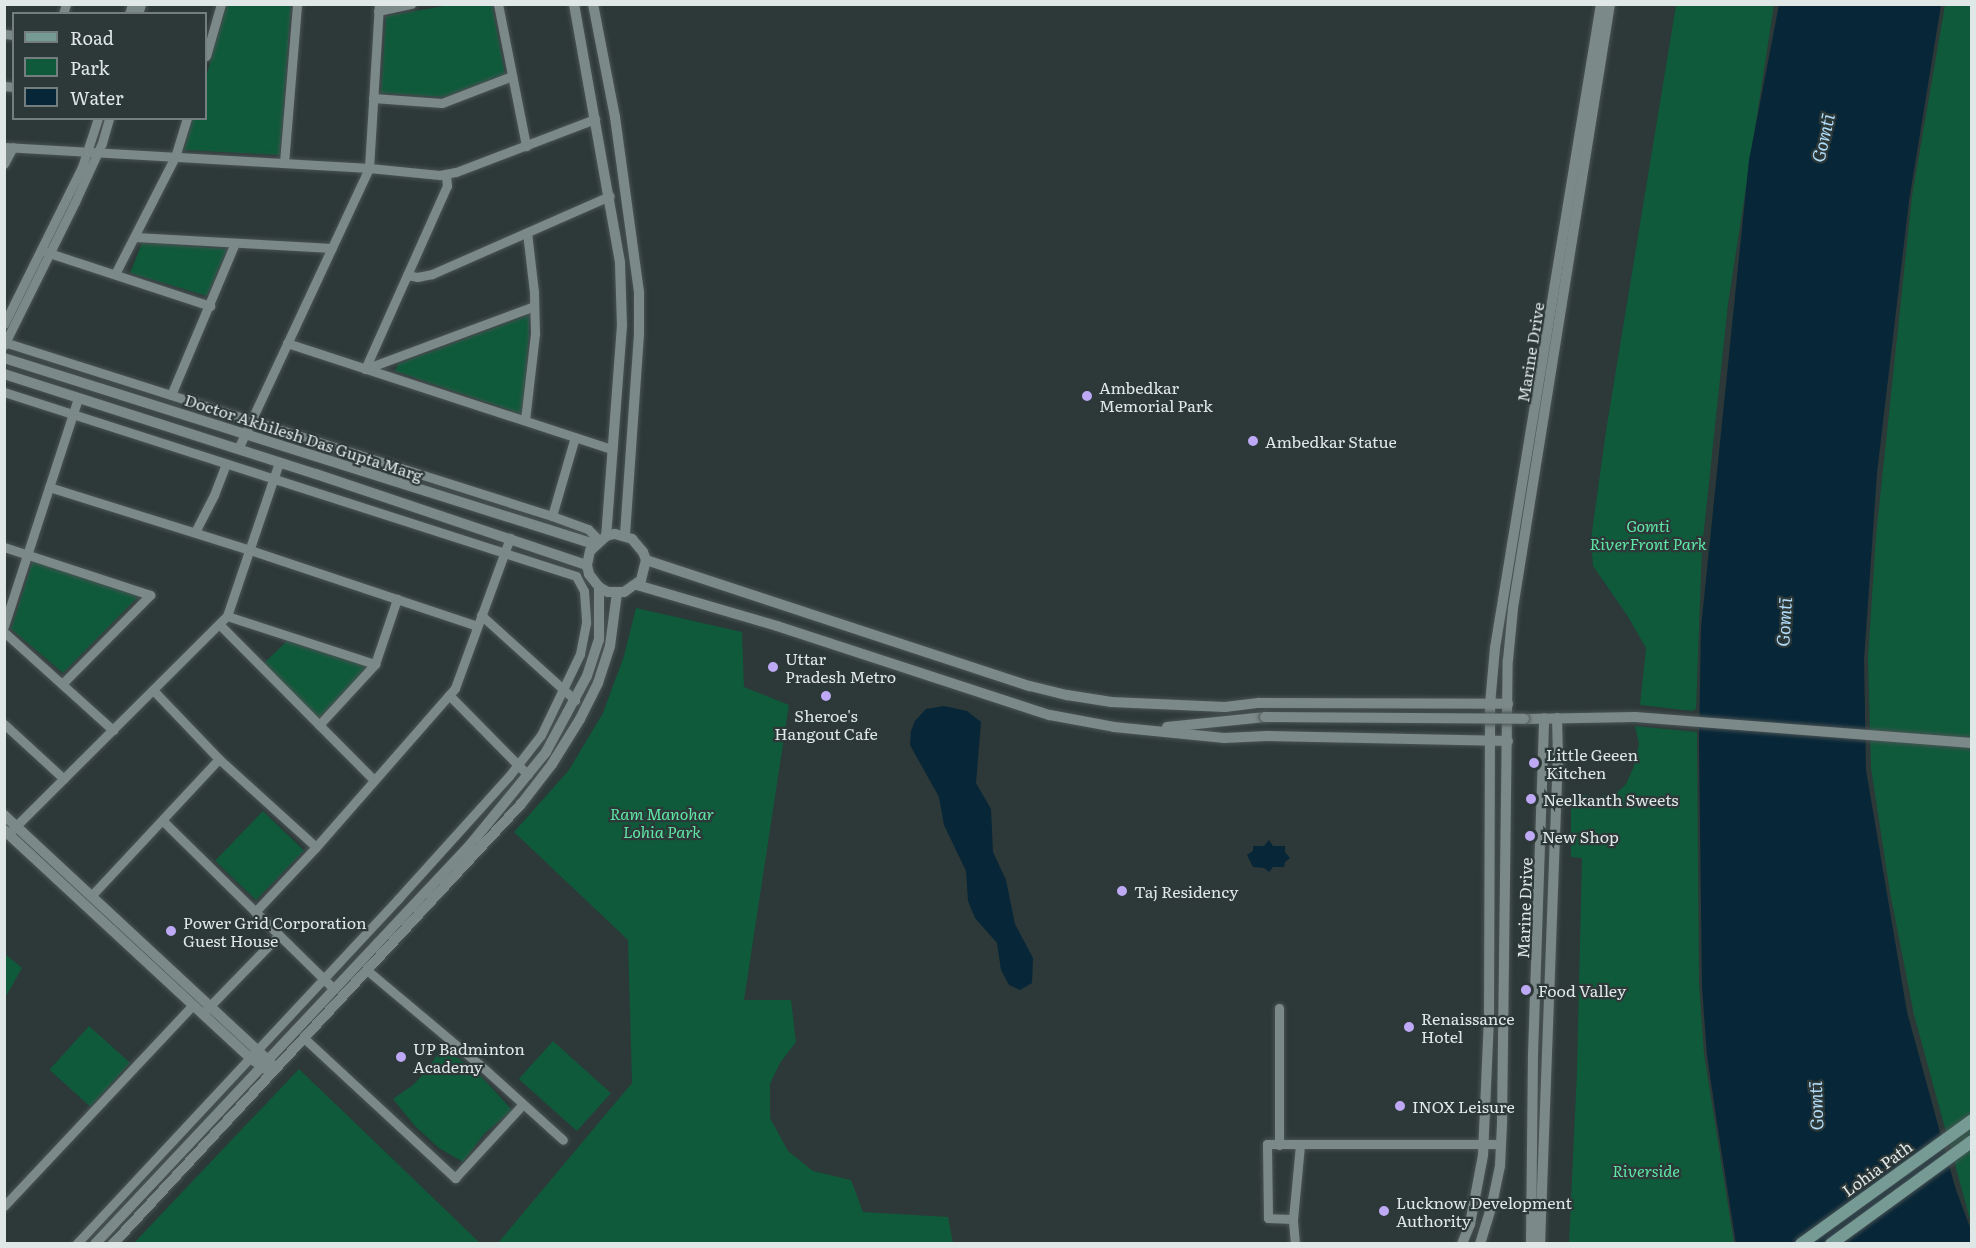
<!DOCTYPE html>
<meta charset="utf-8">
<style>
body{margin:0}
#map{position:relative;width:1976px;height:1248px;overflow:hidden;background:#2d3838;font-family:Literata,serif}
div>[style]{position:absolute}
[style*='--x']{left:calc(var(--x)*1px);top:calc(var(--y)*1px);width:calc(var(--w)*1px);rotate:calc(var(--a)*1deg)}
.green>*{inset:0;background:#0f5a3b;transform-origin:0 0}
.water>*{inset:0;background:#072637}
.roads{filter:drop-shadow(0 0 2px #4a5354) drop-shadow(0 0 2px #4a5354)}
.minor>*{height:9px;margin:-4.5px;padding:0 4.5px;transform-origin:4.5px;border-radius:4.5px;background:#7c8989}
.tertiary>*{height:10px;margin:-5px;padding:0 5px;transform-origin:5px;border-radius:5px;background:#7c8989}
.secondary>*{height:12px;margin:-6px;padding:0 6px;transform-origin:6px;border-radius:6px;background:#769b95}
.bridges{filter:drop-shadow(0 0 2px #4a5354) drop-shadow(0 0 2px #4a5354)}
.tertiary-bridge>*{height:10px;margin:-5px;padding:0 5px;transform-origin:5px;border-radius:5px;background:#7c8989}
.dots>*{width:16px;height:16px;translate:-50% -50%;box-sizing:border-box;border:3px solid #2d3838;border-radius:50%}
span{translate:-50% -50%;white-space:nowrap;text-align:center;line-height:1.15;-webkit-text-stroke:4.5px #2d3838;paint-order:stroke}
.street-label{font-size:16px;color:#e0e7e7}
.poi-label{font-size:16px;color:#e0e7e7}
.left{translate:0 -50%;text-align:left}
.park-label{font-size:16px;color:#5fe8a7;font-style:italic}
.water-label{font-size:18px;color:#b1dcf9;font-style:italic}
.frame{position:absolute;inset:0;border:6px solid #e0e7e7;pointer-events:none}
.legend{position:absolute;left:12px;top:12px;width:195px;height:108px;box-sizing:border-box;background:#2d3838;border:2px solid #757e7e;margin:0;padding:8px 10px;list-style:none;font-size:18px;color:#e0e7e7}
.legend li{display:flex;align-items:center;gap:12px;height:30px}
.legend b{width:30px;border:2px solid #757e7e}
</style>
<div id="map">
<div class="green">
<div style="clip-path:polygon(227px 4px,291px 5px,280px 155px,184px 150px,193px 119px,206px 118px,206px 77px)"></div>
<div style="clip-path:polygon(450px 5px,492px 5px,505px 74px,444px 97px,381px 93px,386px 16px)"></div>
<div style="clip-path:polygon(1676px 5px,1774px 5px,1728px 304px,1702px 548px,1696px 709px,1692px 711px,1640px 705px,1646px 648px,1627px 615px,1593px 566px,1591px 539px,1606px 431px)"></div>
<div style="clip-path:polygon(1945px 5px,1971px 5px,1971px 1223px,1914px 1015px,1890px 892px,1871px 768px,1868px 658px,1876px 536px,1912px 196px)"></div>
<div style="clip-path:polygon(142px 243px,227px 249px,207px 296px,130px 273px)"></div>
<div style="clip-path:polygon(529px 315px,529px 337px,522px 414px,395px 371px,398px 364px)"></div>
<div style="clip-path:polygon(33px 560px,139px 596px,63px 673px,11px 629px)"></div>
<div style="clip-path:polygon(636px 608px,742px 632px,744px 687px,789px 705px,744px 1000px,791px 1000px,796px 1042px,780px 1063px,770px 1084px,770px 1118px,788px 1151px,813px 1171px,851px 1180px,863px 1212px,948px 1217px,953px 1243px,498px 1243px,632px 1083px,628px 940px,514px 832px,569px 770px,603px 713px,624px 656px)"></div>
<div style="clip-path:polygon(287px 641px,367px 667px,319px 718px,263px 664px)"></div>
<div style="clip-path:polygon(1635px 726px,1697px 732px,1699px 983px,1704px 1054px,1734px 1243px,1569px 1243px,1577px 1071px,1582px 858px,1571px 857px,1571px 793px,1598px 797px,1619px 791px,1626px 784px,1634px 766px,1639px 744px)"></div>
<div style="left:263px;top:811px;width:57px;height:69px;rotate:44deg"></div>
<div style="clip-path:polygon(5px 954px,22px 968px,5px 998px)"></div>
<div style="left:89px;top:1026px;width:55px;height:59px;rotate:42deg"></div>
<div style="left:553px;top:1041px;width:78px;height:51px;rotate:42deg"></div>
<div style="clip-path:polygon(442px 1046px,478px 1073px,512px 1110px,484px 1134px,463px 1162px,439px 1148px,415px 1126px,393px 1099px,413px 1085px,429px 1068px)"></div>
<div style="clip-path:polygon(299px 1069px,480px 1243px,134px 1243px)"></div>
</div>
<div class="water">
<div style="clip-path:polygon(1779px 5px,1941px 5px,1909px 201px,1877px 473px,1864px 660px,1865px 716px,1866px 770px,1907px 1012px,1955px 1187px,1971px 1230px,1971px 1243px,1736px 1244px,1717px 1123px,1707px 1055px,1702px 987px,1699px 741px,1701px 628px,1749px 160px)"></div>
<div style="clip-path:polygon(944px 706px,967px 711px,981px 722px,976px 783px,991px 809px,993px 852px,1006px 880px,1015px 924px,1033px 958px,1032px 983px,1020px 990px,1009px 985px,1001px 970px,997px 943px,975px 918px,968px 901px,966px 871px,944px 825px,939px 797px,910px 745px,911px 731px,915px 721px,926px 709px)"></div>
<div style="clip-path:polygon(1269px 840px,1273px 846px,1285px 846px,1285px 852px,1290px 858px,1285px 862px,1284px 867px,1273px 867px,1269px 872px,1264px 868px,1253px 867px,1247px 855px,1253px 851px,1253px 846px,1264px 846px)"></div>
</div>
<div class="roads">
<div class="minor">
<div style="--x:498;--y:4;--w:145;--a:78.8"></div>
<div style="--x:378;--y:11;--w:34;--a:-12"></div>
<div style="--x:63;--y:14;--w:10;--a:-73"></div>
<div style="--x:129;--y:14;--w:10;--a:-73"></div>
<div style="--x:138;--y:14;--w:10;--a:-73"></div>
<div style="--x:4;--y:34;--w:10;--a:6"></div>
<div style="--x:206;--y:56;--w:54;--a:-73.9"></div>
<div style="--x:4;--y:86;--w:10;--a:6"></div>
<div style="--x:373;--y:98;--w:69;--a:4.1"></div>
<div style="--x:442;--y:103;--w:75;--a:-21.1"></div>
<div style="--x:4;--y:147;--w:366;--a:3.3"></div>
<div style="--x:369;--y:168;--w:71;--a:5.6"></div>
<div style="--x:440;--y:175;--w:16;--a:-11"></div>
<div style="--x:456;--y:172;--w:149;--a:-20.9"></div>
<div style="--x:284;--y:163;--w:160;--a:-85.3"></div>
<div style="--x:4;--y:164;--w:19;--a:-62"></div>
<div style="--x:135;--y:237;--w:197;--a:3.2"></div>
<div style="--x:46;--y:252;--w:173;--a:18.2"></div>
<div style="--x:115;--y:274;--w:131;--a:-62.9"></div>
<div style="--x:175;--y:157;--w:41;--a:-72.9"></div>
<div style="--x:407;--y:275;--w:10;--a:11"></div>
<div style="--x:417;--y:277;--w:15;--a:-11"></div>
<div style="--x:432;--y:274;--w:194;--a:-23.7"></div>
<div style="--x:4;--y:324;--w:175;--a:-63.6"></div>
<div style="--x:82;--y:167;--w:52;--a:-71.9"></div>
<div style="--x:4;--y:342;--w:575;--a:17.62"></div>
<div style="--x:552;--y:516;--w:38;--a:20"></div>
<div style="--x:588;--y:529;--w:16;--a:45"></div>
<div style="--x:287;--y:343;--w:342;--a:18.1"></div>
<div style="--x:4;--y:345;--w:160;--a:-63.6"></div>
<div style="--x:75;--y:202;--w:65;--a:-65.4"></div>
<div style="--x:102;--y:143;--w:26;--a:-74"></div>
<div style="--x:365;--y:369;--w:201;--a:-65.9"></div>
<div style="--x:447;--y:186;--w:12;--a:-95"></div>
<div style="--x:365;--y:369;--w:180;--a:-20.4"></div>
<div style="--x:4;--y:392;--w:601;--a:17.83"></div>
<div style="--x:576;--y:576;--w:17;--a:62"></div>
<div style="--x:584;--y:591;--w:32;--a:86"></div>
<div style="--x:586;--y:623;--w:32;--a:101"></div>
<div style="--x:580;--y:654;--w:90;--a:115.7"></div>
<div style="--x:541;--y:735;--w:52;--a:128"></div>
<div style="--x:509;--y:776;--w:166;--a:132.1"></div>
<div style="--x:398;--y:899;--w:472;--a:133"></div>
<div style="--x:171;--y:395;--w:165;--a:-67.2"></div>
<div style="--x:525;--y:420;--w:87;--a:-83.4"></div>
<div style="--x:535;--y:334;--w:42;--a:-91.4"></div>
<div style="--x:534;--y:292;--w:60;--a:-96.7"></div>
<div style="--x:238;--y:449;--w:310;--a:-65"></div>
<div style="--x:369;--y:168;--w:164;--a:-86.5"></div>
<div style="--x:49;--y:487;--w:211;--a:17.4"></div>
<div style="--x:250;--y:550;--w:239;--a:18.5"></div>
<div style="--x:552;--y:516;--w:82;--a:-73.8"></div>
<div style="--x:195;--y:532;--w:42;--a:-62.8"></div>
<div style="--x:214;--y:495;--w:33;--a:-69"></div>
<div style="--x:4;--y:547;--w:154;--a:18.2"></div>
<div style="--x:150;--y:595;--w:125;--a:134.7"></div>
<div style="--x:481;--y:615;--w:127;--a:42.1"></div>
<div style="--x:227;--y:616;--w:156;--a:18"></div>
<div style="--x:219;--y:624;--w:220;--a:45.2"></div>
<div style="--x:4;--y:626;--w:240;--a:-72"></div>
<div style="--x:4;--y:632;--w:147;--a:42"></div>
<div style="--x:153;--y:690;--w:95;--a:46.3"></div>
<div style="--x:219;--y:759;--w:131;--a:42.2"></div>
<div style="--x:449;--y:695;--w:112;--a:45.4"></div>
<div style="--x:4;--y:724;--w:81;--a:42.5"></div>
<div style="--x:319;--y:725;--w:83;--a:-47.4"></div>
<div style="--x:375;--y:664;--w:69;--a:-71.3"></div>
<div style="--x:163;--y:821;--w:240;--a:44.5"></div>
<div style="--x:12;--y:830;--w:303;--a:-44.9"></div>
<div style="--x:227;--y:616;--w:163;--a:-71.3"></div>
<div style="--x:92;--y:895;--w:186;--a:-47"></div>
<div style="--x:255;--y:912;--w:89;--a:-46.8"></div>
<div style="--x:316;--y:847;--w:211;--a:-48.8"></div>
<div style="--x:455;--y:688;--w:160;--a:-69.9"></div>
<div style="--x:368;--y:971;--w:145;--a:40"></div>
<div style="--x:479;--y:1064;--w:113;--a:42.1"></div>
<div style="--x:1279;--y:1008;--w:137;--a:90"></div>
<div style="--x:205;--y:1011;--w:106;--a:-45.8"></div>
<div style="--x:305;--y:1039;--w:205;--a:42.8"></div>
<div style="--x:455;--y:1178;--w:100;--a:-47.4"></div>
<div style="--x:4;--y:1206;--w:276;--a:-46.8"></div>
<div style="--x:1293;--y:1219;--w:25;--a:-178"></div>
<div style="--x:1268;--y:1218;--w:74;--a:-90.8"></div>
<div style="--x:1267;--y:1144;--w:234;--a:0"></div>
<div style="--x:1295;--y:1244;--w:25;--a:-95"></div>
<div style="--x:1293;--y:1219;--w:74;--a:-84.6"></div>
</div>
<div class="tertiary">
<div style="--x:574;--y:4;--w:263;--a:79.9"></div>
<div style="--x:620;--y:263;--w:62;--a:88.2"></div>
<div style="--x:622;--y:325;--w:212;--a:94.3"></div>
<div style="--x:593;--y:4;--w:115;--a:79"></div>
<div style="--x:615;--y:117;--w:177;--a:82.2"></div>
<div style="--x:639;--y:292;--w:42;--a:90"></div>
<div style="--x:639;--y:334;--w:202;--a:94"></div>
<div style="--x:4;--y:358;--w:619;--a:17.5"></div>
<div style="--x:4;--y:374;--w:328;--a:17.8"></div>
<div style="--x:316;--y:474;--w:286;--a:18.6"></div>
<div style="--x:646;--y:560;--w:404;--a:18.2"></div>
<div style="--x:1030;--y:686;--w:38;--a:14"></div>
<div style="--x:1067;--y:695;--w:45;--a:9"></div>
<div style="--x:1111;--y:702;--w:114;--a:2.5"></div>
<div style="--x:1225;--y:707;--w:34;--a:-7"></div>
<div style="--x:1259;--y:703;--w:249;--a:0.2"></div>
<div style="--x:637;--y:585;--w:146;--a:16.3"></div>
<div style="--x:777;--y:626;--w:287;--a:18.1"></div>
<div style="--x:1050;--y:715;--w:65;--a:10.6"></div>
<div style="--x:1114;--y:727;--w:111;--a:5.7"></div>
<div style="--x:1224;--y:738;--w:43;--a:-2.7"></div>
<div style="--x:1267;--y:736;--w:241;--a:1.2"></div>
<div style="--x:1524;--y:719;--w:111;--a:-1"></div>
<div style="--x:1635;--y:717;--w:338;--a:4.4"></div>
<div style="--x:1167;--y:727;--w:99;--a:-5.8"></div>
<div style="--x:4;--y:815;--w:364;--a:42.9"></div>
<div style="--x:4;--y:830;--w:335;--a:42.8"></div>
<div style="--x:250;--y:1058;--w:19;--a:35"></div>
<div style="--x:95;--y:1244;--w:548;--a:-46.78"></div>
<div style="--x:470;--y:845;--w:120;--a:-50.7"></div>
<div style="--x:546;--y:752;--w:86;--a:-61.7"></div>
<div style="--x:587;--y:676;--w:38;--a:-72"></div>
<div style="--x:599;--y:640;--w:53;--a:-90"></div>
<div style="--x:599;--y:587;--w:16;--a:-128"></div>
<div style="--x:589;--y:574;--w:9;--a:-103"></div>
<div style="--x:587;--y:565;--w:14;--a:-78"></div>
<div style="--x:590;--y:551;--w:22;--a:-43"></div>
<div style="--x:606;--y:536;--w:9;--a:-13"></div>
<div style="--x:615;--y:534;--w:18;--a:16"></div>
<div style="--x:632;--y:539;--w:17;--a:50"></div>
<div style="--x:643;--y:552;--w:9;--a:69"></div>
<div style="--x:646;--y:560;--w:21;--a:104"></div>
<div style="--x:641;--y:580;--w:21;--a:145"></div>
<div style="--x:624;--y:592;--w:16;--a:180"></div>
<div style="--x:608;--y:592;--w:10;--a:-151"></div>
<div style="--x:113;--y:1244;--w:601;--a:-47.16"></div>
<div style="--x:522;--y:803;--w:49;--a:-52.4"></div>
<div style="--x:552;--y:764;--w:53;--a:-58.1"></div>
<div style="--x:580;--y:719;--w:40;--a:-63.4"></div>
<div style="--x:598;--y:683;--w:39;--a:-72"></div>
<div style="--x:610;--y:646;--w:53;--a:-82.5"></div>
<div style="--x:1462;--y:1244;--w:22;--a:-68"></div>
<div style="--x:1470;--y:1224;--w:70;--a:-79.3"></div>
<div style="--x:1483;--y:1155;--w:137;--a:-87.5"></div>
<div style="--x:1489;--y:1018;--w:313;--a:-89.8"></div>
<div style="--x:1490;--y:705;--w:57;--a:-85"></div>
<div style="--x:1495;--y:648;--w:653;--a:-80.65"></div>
<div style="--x:1480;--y:1244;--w:37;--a:-73"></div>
<div style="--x:1491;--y:1209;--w:44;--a:-78.2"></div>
<div style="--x:1500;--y:1166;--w:43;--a:-87.3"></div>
<div style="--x:1502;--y:1123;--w:463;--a:-89.3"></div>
<div style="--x:1508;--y:660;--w:52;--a:-84.5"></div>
<div style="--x:1513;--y:608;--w:612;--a:-80.88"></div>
<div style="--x:1531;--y:1244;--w:189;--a:-89.4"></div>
<div style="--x:1533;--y:1055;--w:337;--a:-88.1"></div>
<div style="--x:1540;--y:1244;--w:486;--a:-87.9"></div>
<div style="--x:1558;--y:758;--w:40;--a:-91.4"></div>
</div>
<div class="secondary">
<div style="--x:1801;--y:1244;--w:211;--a:-35.9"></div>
<div style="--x:1831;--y:1244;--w:175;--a:-36.1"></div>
</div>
</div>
<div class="bridges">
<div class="tertiary-bridge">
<div style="--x:1265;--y:717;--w:259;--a:0.4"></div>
</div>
</div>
<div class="dots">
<div style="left:1087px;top:396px;background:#bea9f5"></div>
<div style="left:1253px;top:441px;background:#bea9f5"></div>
<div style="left:773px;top:667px;background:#bea9f5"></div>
<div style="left:826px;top:696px;background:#bea9f5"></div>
<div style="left:1534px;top:763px;background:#bea9f5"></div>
<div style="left:1531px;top:799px;background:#bea9f5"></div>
<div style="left:1530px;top:836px;background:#bea9f5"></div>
<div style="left:1122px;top:891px;background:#bea9f5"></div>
<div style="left:171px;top:931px;background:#bea9f5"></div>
<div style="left:1526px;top:990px;background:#bea9f5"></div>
<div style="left:1409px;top:1027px;background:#bea9f5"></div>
<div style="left:401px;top:1057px;background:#bea9f5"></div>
<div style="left:1400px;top:1106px;background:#bea9f5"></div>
<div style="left:1384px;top:1211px;background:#bea9f5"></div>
</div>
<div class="street-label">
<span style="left:1530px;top:352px;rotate:-81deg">Marine Drive</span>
<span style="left:304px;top:437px;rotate:18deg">Doctor Akhilesh Das Gupta Marg</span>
<span style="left:1524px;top:908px;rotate:-88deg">Marine Drive</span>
<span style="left:1877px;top:1168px;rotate:-36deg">Lohia Path</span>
</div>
<div class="poi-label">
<span class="left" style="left:1099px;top:396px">Ambedkar<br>Memorial Park</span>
<span class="left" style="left:1265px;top:441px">Ambedkar Statue</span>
<span class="left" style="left:785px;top:667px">Uttar<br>Pradesh Metro</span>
<span style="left:826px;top:724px">Sheroe's<br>Hangout Cafe</span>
<span class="left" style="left:1546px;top:763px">Little Geeen<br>Kitchen</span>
<span class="left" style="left:1543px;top:799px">Neelkanth Sweets</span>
<span class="left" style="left:1542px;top:836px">New Shop</span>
<span class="left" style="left:1134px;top:891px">Taj Residency</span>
<span class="left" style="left:183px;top:931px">Power Grid Corporation<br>Guest House</span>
<span class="left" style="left:1538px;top:990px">Food Valley</span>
<span class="left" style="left:1421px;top:1027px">Renaissance<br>Hotel</span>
<span class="left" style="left:413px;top:1057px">UP Badminton<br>Academy</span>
<span class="left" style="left:1412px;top:1106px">INOX Leisure</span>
<span class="left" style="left:1396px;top:1211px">Lucknow Development<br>Authority</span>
</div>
<div class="park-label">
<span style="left:1648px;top:534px">Gomti<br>RiverFront Park</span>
<span style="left:662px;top:822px">Ram Manohar<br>Lohia Park</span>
<span style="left:1646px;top:1170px">Riverside</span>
</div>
<div class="water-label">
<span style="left:1823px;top:138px;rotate:-77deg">Gomtī</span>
<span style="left:1784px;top:622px;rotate:-87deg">Gomtī</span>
<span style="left:1816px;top:1106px;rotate:-92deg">Gomtī</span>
</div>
<div class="frame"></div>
<ul class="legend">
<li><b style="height:8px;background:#769b95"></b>Road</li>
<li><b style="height:16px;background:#0f5a3b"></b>Park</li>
<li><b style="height:16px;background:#072637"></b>Water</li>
</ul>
</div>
